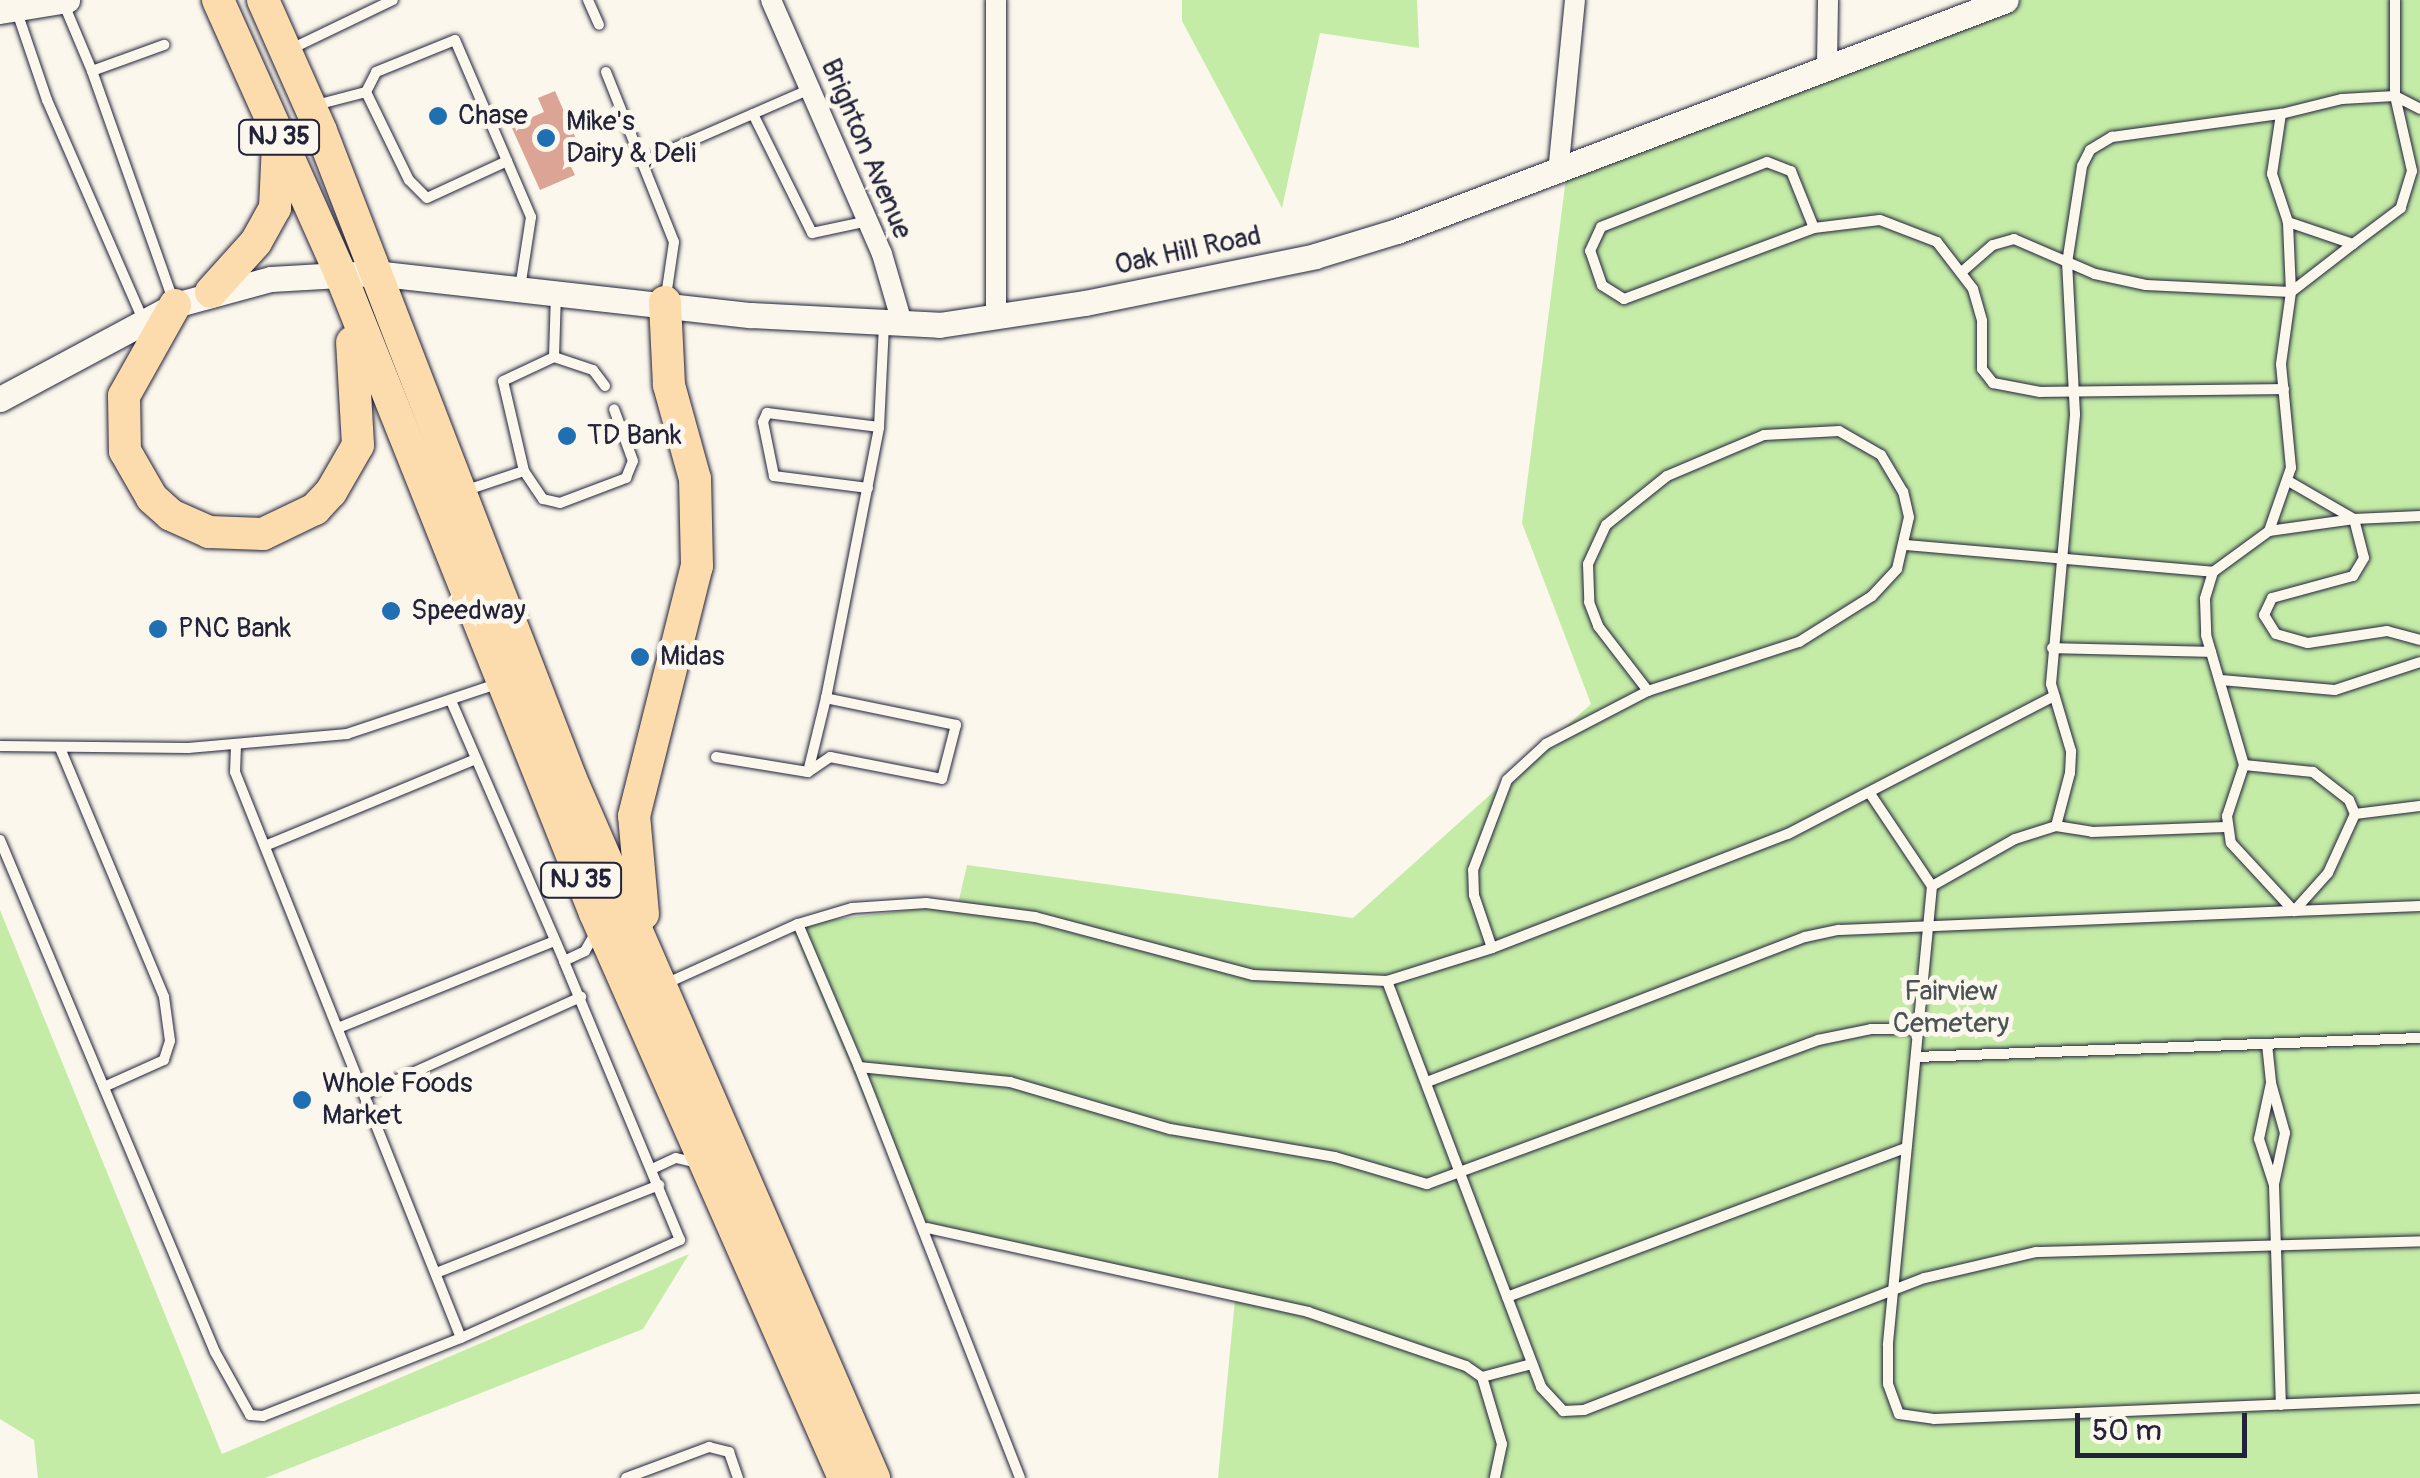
<!DOCTYPE html>
<style>
body{margin:0}
#map{position:relative;width:2420px;height:1478px;overflow:hidden;background:#fbf7ec;font-family:Pangolin,sans-serif}
div>[style]{position:absolute}
[style*='--x']{left:calc(var(--x)*1px);top:calc(var(--y)*1px);width:calc(var(--w)*1px);rotate:calc(var(--a)*1deg)}
.green>*{inset:0;background:#c4eca7}
.building>*{inset:0;background:#dba494}
.roads{filter:drop-shadow(0 0 2px #22223b) drop-shadow(0 0 2px #22223b)}
.service>*{height:10px;margin:-5px;padding:0 5px;transform-origin:5px;border-radius:5px;background:#fbf7ec}
.minor>*{height:20px;margin:-10px;padding:0 10px;transform-origin:10px;border-radius:10px;background:#fbf7ec}
.tertiary>*{height:25px;margin:-12.5px;padding:0 12.5px;transform-origin:12.5px;border-radius:12.5px;background:#fbf7ec}
.trunk>*{height:32px;margin:-16px;padding:0 16px;transform-origin:16px;border-radius:16px;background:#fcdcac}
.dots>*{width:28px;height:28px;translate:-50% -50%;box-sizing:border-box;border:5px solid #fbf7ec;border-radius:50%}
span{translate:-50% -50%;white-space:nowrap;text-align:center;line-height:1.15;-webkit-text-stroke:10px #fbf7ec;paint-order:stroke}
.shield-label span{padding:2px 8px;background:#fbf7ec;border:2px solid;border-radius:8px;-webkit-text-stroke-width:0}
.shield-label{font-size:25px;color:#22223b;font-weight:700}
.poi-label{font-size:28px;color:#22223b}
.left{translate:0 -50%;text-align:left}
.street-label{font-size:28px;color:#22223b}
.park-label{font-size:28px;color:#4a5456}
.scale{position:absolute;left:2075px;top:1413px;width:172px;height:45px;box-sizing:border-box;border:5px solid #22223b;border-top:0;padding-left:12px;font-size:30px;line-height:35px;white-space:nowrap;color:#22223b;-webkit-text-stroke:8px #fbf7ec;paint-order:stroke}
</style>
<div id="map">
<div class="green">
<div style="clip-path:polygon(1182px 0,1417px 0,1419px 48px,1320px 33px,1282px 208px,1182px 21px)"></div>
<div style="clip-path:polygon(2015px 0,2420px 0,2420px 1478px,1218px 1478px,1235px 1299px,920px 1230px,791px 925px,958px 904px,967px 865px,1353px 918px,1591px 704px,1522px 523px,1567px 170px)"></div>
<div style="clip-path:polygon(0 910px,222px 1454px,689px 1254px,643px 1329px,265px 1478px,38px 1478px,34px 1440px,0 1419px)"></div>
</div>
<div class="building">
<div style="clip-path:polygon(555px 91px,581px 150px,566px 156px,575px 175px,540px 190px,511px 126px,544px 112px,538px 98px)"></div>
</div>
<div class="roads">
<div class="service">
<div style="--x:588;--y:0;--w:27;--a:66"></div>
<div style="--x:2395;--y:0;--w:96;--a:90"></div>
<div style="--x:2395;--y:96;--w:77;--a:77.2"></div>
<div style="--x:2412;--y:171;--w:39;--a:107"></div>
<div style="--x:2401;--y:208;--w:60;--a:143.1"></div>
<div style="--x:2353;--y:244;--w:69;--a:-161.3"></div>
<div style="--x:2288;--y:222;--w:51;--a:-108.4"></div>
<div style="--x:2272;--y:174;--w:61;--a:-81.5"></div>
<div style="--x:2281;--y:114;--w:63;--a:-13.8"></div>
<div style="--x:2342;--y:99;--w:53;--a:-3.2"></div>
<div style="--x:2395;--y:96;--w:28;--a:27"></div>
<div style="--x:63;--y:2;--w:75;--a:67.2"></div>
<div style="--x:92;--y:71;--w:77;--a:-19.9"></div>
<div style="--x:16;--y:9;--w:96;--a:71.2"></div>
<div style="--x:47;--y:100;--w:242;--a:66.4"></div>
<div style="--x:291;--y:49;--w:113;--a:-25.7"></div>
<div style="--x:92;--y:71;--w:243;--a:70.5"></div>
<div style="--x:606;--y:72;--w:183;--a:68.2"></div>
<div style="--x:674;--y:242;--w:55;--a:98.4"></div>
<div style="--x:366;--y:92;--w:22;--a:-63"></div>
<div style="--x:376;--y:72;--w:85;--a:-22.1"></div>
<div style="--x:455;--y:40;--w:132;--a:66.7"></div>
<div style="--x:316;--y:105;--w:52;--a:-14.6"></div>
<div style="--x:366;--y:92;--w:98;--a:64"></div>
<div style="--x:409;--y:180;--w:25;--a:45"></div>
<div style="--x:427;--y:198;--w:88;--a:-24.8"></div>
<div style="--x:507;--y:161;--w:61;--a:66.8"></div>
<div style="--x:531;--y:217;--w:72;--a:98.8"></div>
<div style="--x:753;--y:114;--w:133;--a:63.6"></div>
<div style="--x:812;--y:233;--w:57;--a:-12.1"></div>
<div style="--x:647;--y:160;--w:178;--a:-23.5"></div>
<div style="--x:1767;--y:162;--w:26;--a:21"></div>
<div style="--x:1791;--y:171;--w:61;--a:68"></div>
<div style="--x:1814;--y:228;--w:203;--a:159.5"></div>
<div style="--x:1624;--y:299;--w:26;--a:-148"></div>
<div style="--x:1602;--y:285;--w:36;--a:-109"></div>
<div style="--x:1590;--y:251;--w:26;--a:-65"></div>
<div style="--x:1601;--y:227;--w:178;--a:-21.4"></div>
<div style="--x:1814;--y:228;--w:66;--a:-6.9"></div>
<div style="--x:1880;--y:220;--w:61;--a:21.1"></div>
<div style="--x:1937;--y:242;--w:59;--a:52.5"></div>
<div style="--x:1973;--y:289;--w:33;--a:74"></div>
<div style="--x:1982;--y:321;--w:48;--a:90"></div>
<div style="--x:1982;--y:369;--w:18;--a:52"></div>
<div style="--x:1993;--y:383;--w:48;--a:10.8"></div>
<div style="--x:2040;--y:392;--w:244;--a:-0.7"></div>
<div style="--x:1964;--y:270;--w:38;--a:-41"></div>
<div style="--x:1993;--y:245;--w:22;--a:-16"></div>
<div style="--x:2014;--y:239;--w:88;--a:23.4"></div>
<div style="--x:2095;--y:274;--w:52;--a:12.2"></div>
<div style="--x:2146;--y:285;--w:145;--a:2.8"></div>
<div style="--x:2291;--y:292;--w:78;--a:-37.7"></div>
<div style="--x:554;--y:357;--w:63;--a:-88.2"></div>
<div style="--x:524;--y:471;--w:34;--a:56"></div>
<div style="--x:543;--y:499;--w:17;--a:13"></div>
<div style="--x:560;--y:503;--w:71;--a:-20.7"></div>
<div style="--x:626;--y:478;--w:18;--a:-68"></div>
<div style="--x:633;--y:461;--w:55;--a:-110.1"></div>
<div style="--x:2290;--y:482;--w:74;--a:30"></div>
<div style="--x:2354;--y:519;--w:66;--a:-2.6"></div>
<div style="--x:868;--y:488;--w:95;--a:-172.7"></div>
<div style="--x:774;--y:476;--w:55;--a:-101.5"></div>
<div style="--x:763;--y:422;--w:10;--a:-66"></div>
<div style="--x:767;--y:413;--w:113;--a:7.1"></div>
<div style="--x:464;--y:491;--w:63;--a:-18.4"></div>
<div style="--x:524;--y:471;--w:92;--a:-103.1"></div>
<div style="--x:503;--y:381;--w:56;--a:-25.2"></div>
<div style="--x:554;--y:357;--w:41;--a:18.4"></div>
<div style="--x:593;--y:370;--w:20;--a:53"></div>
<div style="--x:2269;--y:531;--w:86;--a:-8"></div>
<div style="--x:2354;--y:519;--w:40;--a:75.6"></div>
<div style="--x:2364;--y:558;--w:21;--a:121"></div>
<div style="--x:2353;--y:576;--w:84;--a:164.8"></div>
<div style="--x:2272;--y:598;--w:19;--a:115"></div>
<div style="--x:2264;--y:615;--w:22;--a:58"></div>
<div style="--x:2276;--y:634;--w:33;--a:16"></div>
<div style="--x:2308;--y:643;--w:80;--a:-8.6"></div>
<div style="--x:2387;--y:631;--w:34;--a:15"></div>
<div style="--x:1906;--y:545;--w:308;--a:5"></div>
<div style="--x:2213;--y:572;--w:69;--a:-36.2"></div>
<div style="--x:2269;--y:531;--w:67;--a:-70.8"></div>
<div style="--x:2291;--y:468;--w:104;--a:-95.5"></div>
<div style="--x:2281;--y:364;--w:73;--a:-82.1"></div>
<div style="--x:2291;--y:292;--w:70;--a:-92.5"></div>
<div style="--x:2213;--y:572;--w:28;--a:107"></div>
<div style="--x:2205;--y:599;--w:36;--a:88"></div>
<div style="--x:2206;--y:635;--w:135;--a:73.7"></div>
<div style="--x:2244;--y:765;--w:54;--a:108.4"></div>
<div style="--x:2227;--y:816;--w:27;--a:82"></div>
<div style="--x:2231;--y:843;--w:93;--a:47.2"></div>
<div style="--x:2294;--y:911;--w:126;--a:-2.3"></div>
<div style="--x:2052;--y:648;--w:159;--a:1.4"></div>
<div style="--x:2221;--y:680;--w:114;--a:5"></div>
<div style="--x:2335;--y:690;--w:89;--a:-18.2"></div>
<div style="--x:452;--y:703;--w:281;--a:66.5"></div>
<div style="--x:564;--y:961;--w:23;--a:-25"></div>
<div style="--x:585;--y:951;--w:20;--a:-60"></div>
<div style="--x:236;--y:745;--w:27;--a:92"></div>
<div style="--x:235;--y:772;--w:609;--a:68.23"></div>
<div style="--x:0;--y:746;--w:188;--a:0.6"></div>
<div style="--x:188;--y:748;--w:160;--a:-5"></div>
<div style="--x:347;--y:734;--w:160;--a:-18.5"></div>
<div style="--x:60;--y:748;--w:270;--a:67.3"></div>
<div style="--x:164;--y:997;--w:44;--a:82.2"></div>
<div style="--x:170;--y:1041;--w:20;--a:108"></div>
<div style="--x:164;--y:1060;--w:66;--a:155.8"></div>
<div style="--x:716;--y:757;--w:93;--a:9.3"></div>
<div style="--x:808;--y:772;--w:27;--a:-34"></div>
<div style="--x:830;--y:757;--w:114;--a:11.1"></div>
<div style="--x:942;--y:779;--w:56;--a:-75.5"></div>
<div style="--x:956;--y:725;--w:133;--a:-168.3"></div>
<div style="--x:826;--y:698;--w:276;--a:-78.9"></div>
<div style="--x:879;--y:427;--w:103;--a:-87.2"></div>
<div style="--x:808;--y:772;--w:76;--a:-76.3"></div>
<div style="--x:1871;--y:795;--w:110;--a:56.2"></div>
<div style="--x:1932;--y:886;--w:461;--a:95.5"></div>
<div style="--x:1888;--y:1345;--w:39;--a:90"></div>
<div style="--x:1888;--y:1384;--w:32;--a:70"></div>
<div style="--x:1899;--y:1414;--w:35;--a:8"></div>
<div style="--x:1934;--y:1419;--w:486;--a:-2.4"></div>
<div style="--x:2355;--y:814;--w:65;--a:-7"></div>
<div style="--x:2056;--y:826;--w:55;--a:-75.2"></div>
<div style="--x:2070;--y:773;--w:22;--a:-87"></div>
<div style="--x:2071;--y:751;--w:70;--a:-106.6"></div>
<div style="--x:2051;--y:684;--w:271;--a:-84.9"></div>
<div style="--x:2075;--y:414;--w:151;--a:-93"></div>
<div style="--x:2067;--y:263;--w:98;--a:-81.2"></div>
<div style="--x:2082;--y:166;--w:18;--a:-63"></div>
<div style="--x:2090;--y:150;--w:26;--a:-31"></div>
<div style="--x:2112;--y:137;--w:171;--a:-7.8"></div>
<div style="--x:0;--y:840;--w:555;--a:67.22"></div>
<div style="--x:215;--y:1352;--w:72;--a:60.9"></div>
<div style="--x:250;--y:1415;--w:13;--a:4"></div>
<div style="--x:263;--y:1416;--w:213;--a:-21.5"></div>
<div style="--x:461;--y:1338;--w:240;--a:-24.1"></div>
<div style="--x:680;--y:1240;--w:302;--a:-112.6"></div>
<div style="--x:265;--y:846;--w:228;--a:-22.4"></div>
<div style="--x:1932;--y:886;--w:95;--a:-29.5"></div>
<div style="--x:2015;--y:839;--w:43;--a:-17.6"></div>
<div style="--x:2056;--y:826;--w:36;--a:9"></div>
<div style="--x:2092;--y:832;--w:134;--a:-2.1"></div>
<div style="--x:798;--y:924;--w:155;--a:66.9"></div>
<div style="--x:859;--y:1067;--w:152;--a:5.7"></div>
<div style="--x:1010;--y:1082;--w:167;--a:16.4"></div>
<div style="--x:1170;--y:1129;--w:167;--a:9.6"></div>
<div style="--x:1335;--y:1157;--w:96;--a:16.4"></div>
<div style="--x:1427;--y:1184;--w:417;--a:-20.2"></div>
<div style="--x:1818;--y:1040;--w:54;--a:-11.7"></div>
<div style="--x:1871;--y:1029;--w:46;--a:0"></div>
<div style="--x:1492;--y:948;--w:56;--a:-108.8"></div>
<div style="--x:1474;--y:895;--w:25;--a:-92"></div>
<div style="--x:1473;--y:870;--w:96;--a:-69.3"></div>
<div style="--x:1507;--y:780;--w:53;--a:-42.7"></div>
<div style="--x:1546;--y:744;--w:115;--a:-27.5"></div>
<div style="--x:1648;--y:691;--w:159;--a:-18"></div>
<div style="--x:1799;--y:642;--w:86;--a:-32.2"></div>
<div style="--x:1872;--y:596;--w:37;--a:-47"></div>
<div style="--x:1897;--y:569;--w:53;--a:-77"></div>
<div style="--x:1909;--y:517;--w:26;--a:-103"></div>
<div style="--x:1903;--y:492;--w:43;--a:-120.7"></div>
<div style="--x:1881;--y:455;--w:48;--a:-150.3"></div>
<div style="--x:1839;--y:431;--w:75;--a:176.9"></div>
<div style="--x:1764;--y:435;--w:105;--a:157.1"></div>
<div style="--x:1667;--y:476;--w:78;--a:141.2"></div>
<div style="--x:1606;--y:525;--w:43;--a:114.8"></div>
<div style="--x:1588;--y:564;--w:38;--a:88"></div>
<div style="--x:1589;--y:602;--w:26;--a:69"></div>
<div style="--x:1598;--y:626;--w:82;--a:52.4"></div>
<div style="--x:1387;--y:981;--w:434;--a:69.2"></div>
<div style="--x:1541;--y:1387;--w:33;--a:47"></div>
<div style="--x:1563;--y:1411;--w:21;--a:-3"></div>
<div style="--x:1584;--y:1410;--w:366;--a:-21.2"></div>
<div style="--x:1925;--y:1278;--w:114;--a:-13.2"></div>
<div style="--x:2036;--y:1252;--w:384;--a:-1.6"></div>
<div style="--x:665;--y:984;--w:146;--a:-24.3"></div>
<div style="--x:798;--y:924;--w:56;--a:-16.5"></div>
<div style="--x:852;--y:908;--w:74;--a:-3.9"></div>
<div style="--x:926;--y:903;--w:110;--a:7.3"></div>
<div style="--x:1035;--y:917;--w:226;--a:14.9"></div>
<div style="--x:1253;--y:975;--w:134;--a:2.6"></div>
<div style="--x:1387;--y:981;--w:110;--a:-17.4"></div>
<div style="--x:1492;--y:948;--w:317;--a:-21.1"></div>
<div style="--x:1788;--y:834;--w:300;--a:-27.4"></div>
<div style="--x:338;--y:1028;--w:233;--a:-21.9"></div>
<div style="--x:2267;--y:1044;--w:39;--a:84"></div>
<div style="--x:2271;--y:1083;--w:57;--a:102.1"></div>
<div style="--x:2259;--y:1139;--w:48;--a:71.9"></div>
<div style="--x:2274;--y:1185;--w:220;--a:88.2"></div>
<div style="--x:1916;--y:1057;--w:504;--a:-2.16"></div>
<div style="--x:859;--y:1067;--w:441;--a:68.6"></div>
<div style="--x:1427;--y:1082;--w:405;--a:-21"></div>
<div style="--x:1805;--y:937;--w:35;--a:-12"></div>
<div style="--x:1839;--y:930;--w:455;--a:-2.4"></div>
<div style="--x:2294;--y:911;--w:51;--a:-48.2"></div>
<div style="--x:2328;--y:873;--w:65;--a:-65.4"></div>
<div style="--x:2355;--y:814;--w:15;--a:-113"></div>
<div style="--x:2349;--y:800;--w:46;--a:-142.1"></div>
<div style="--x:2313;--y:772;--w:69;--a:-174.2"></div>
<div style="--x:2271;--y:1083;--w:52;--a:74.4"></div>
<div style="--x:2285;--y:1133;--w:52;--a:102.2"></div>
<div style="--x:368;--y:1093;--w:234;--a:-24.3"></div>
<div style="--x:652;--y:1169;--w:26;--a:-25"></div>
<div style="--x:676;--y:1158;--w:23;--a:13"></div>
<div style="--x:927;--y:1228;--w:390;--a:12.4"></div>
<div style="--x:1308;--y:1312;--w:167;--a:18.9"></div>
<div style="--x:1466;--y:1366;--w:19;--a:35"></div>
<div style="--x:1482;--y:1377;--w:70;--a:73.4"></div>
<div style="--x:1502;--y:1444;--w:35;--a:102"></div>
<div style="--x:436;--y:1273;--w:240;--a:-21.5"></div>
<div style="--x:1507;--y:1297;--w:425;--a:-20.5"></div>
<div style="--x:1482;--y:1377;--w:52;--a:-14.6"></div>
<div style="--x:626;--y:1478;--w:89;--a:-20.5"></div>
<div style="--x:709;--y:1447;--w:21;--a:14"></div>
<div style="--x:729;--y:1452;--w:28;--a:71"></div>
</div>
<div class="minor">
<div style="--x:771;--y:0;--w:277;--a:66.4"></div>
<div style="--x:882;--y:254;--w:72;--a:73.8"></div>
<div style="--x:996;--y:0;--w:318;--a:90"></div>
<div style="--x:1827;--y:65;--w:65;--a:-89.1"></div>
<div style="--x:1558;--y:173;--w:174;--a:-84.4"></div>
</div>
<div class="tertiary">
<div style="--x:0;--y:11;--w:68;--a:-9.3"></div>
<div style="--x:0;--y:399;--w:199;--a:-28.2"></div>
<div style="--x:175;--y:305;--w:99;--a:-15.2"></div>
<div style="--x:271;--y:279;--w:103;--a:-3.3"></div>
<div style="--x:374;--y:273;--w:379;--a:6.4"></div>
<div style="--x:751;--y:315;--w:188;--a:3"></div>
<div style="--x:939;--y:325;--w:148;--a:-8.6"></div>
<div style="--x:1085;--y:303;--w:235;--a:-11.5"></div>
<div style="--x:1315;--y:256;--w:86;--a:-17"></div>
<div style="--x:1397;--y:231;--w:651;--a:-20.77"></div>
</div>
<div class="trunk">
<div style="--x:218;--y:0;--w:299;--a:65.9"></div>
<div style="--x:340;--y:273;--w:689;--a:68.28"></div>
<div style="--x:595;--y:913;--w:617;--a:66.22"></div>
<div style="--x:263;--y:0;--w:143;--a:66.1"></div>
<div style="--x:321;--y:131;--w:695;--a:68.9"></div>
<div style="--x:571;--y:779;--w:762;--a:66.56"></div>
<div style="--x:211;--y:292;--w:67;--a:-48"></div>
<div style="--x:256;--y:242;--w:39;--a:-61"></div>
<div style="--x:275;--y:208;--w:64;--a:-87.3"></div>
<div style="--x:175;--y:305;--w:104;--a:119.3"></div>
<div style="--x:124;--y:396;--w:55;--a:89"></div>
<div style="--x:125;--y:451;--w:54;--a:60.1"></div>
<div style="--x:152;--y:498;--w:25;--a:42"></div>
<div style="--x:171;--y:515;--w:42;--a:24.1"></div>
<div style="--x:209;--y:532;--w:54;--a:2.1"></div>
<div style="--x:263;--y:534;--w:58;--a:-25.7"></div>
<div style="--x:315;--y:509;--w:23;--a:-47"></div>
<div style="--x:331;--y:492;--w:54;--a:-60.1"></div>
<div style="--x:358;--y:445;--w:103;--a:-93.3"></div>
<div style="--x:643;--y:914;--w:98;--a:-95.2"></div>
<div style="--x:634;--y:816;--w:258;--a:-75.9"></div>
<div style="--x:697;--y:566;--w:87;--a:-91.3"></div>
<div style="--x:695;--y:479;--w:98;--a:-105.5"></div>
<div style="--x:669;--y:385;--w:83;--a:-92.8"></div>
</div>
</div>
<div class="dots">
<div style="left:438px;top:116px;background:#1f6fb2"></div>
<div style="left:546px;top:138px;background:#1f6fb2"></div>
<div style="left:567px;top:436px;background:#1f6fb2"></div>
<div style="left:391px;top:611px;background:#1f6fb2"></div>
<div style="left:158px;top:629px;background:#1f6fb2"></div>
<div style="left:640px;top:657px;background:#1f6fb2"></div>
<div style="left:302px;top:1100px;background:#1f6fb2"></div>
</div>
<div class="shield-label">
<span style="left:279px;top:137px">NJ 35</span>
<span style="left:581px;top:880px">NJ 35</span>
</div>
<div class="poi-label">
<span class="left" style="left:458px;top:116px">Chase</span>
<span class="left" style="left:566px;top:138px">Mike's<br>Dairy &amp; Deli</span>
<span class="left" style="left:587px;top:436px">TD Bank</span>
<span class="left" style="left:411px;top:611px">Speedway</span>
<span class="left" style="left:178px;top:629px">PNC Bank</span>
<span class="left" style="left:660px;top:657px">Midas</span>
<span class="left" style="left:322px;top:1100px">Whole Foods<br>Market</span>
</div>
<div class="street-label">
<span style="left:866px;top:149px;rotate:67deg">Brighton Avenue</span>
<span style="left:1188px;top:251px;rotate:-12deg">Oak Hill Road</span>
</div>
<div class="park-label">
<span style="left:1951px;top:1008px">Fairview<br>Cemetery</span>
</div>
<div class="scale">50 m</div>
</div>
